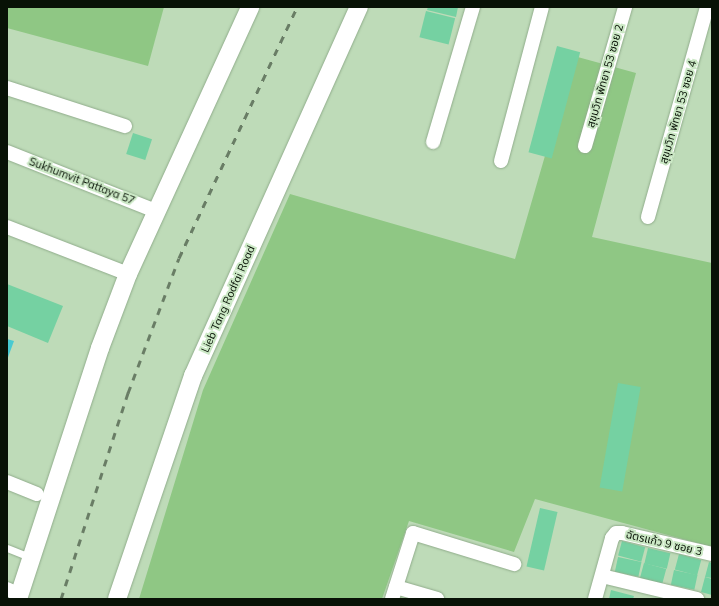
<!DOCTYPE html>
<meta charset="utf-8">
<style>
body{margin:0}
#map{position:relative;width:719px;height:606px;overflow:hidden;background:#bedbb8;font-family:Mulish,"Noto Sans Thai",sans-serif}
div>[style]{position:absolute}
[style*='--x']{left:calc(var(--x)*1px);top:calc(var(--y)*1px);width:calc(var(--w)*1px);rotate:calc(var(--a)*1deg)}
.green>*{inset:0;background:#8fc784}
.water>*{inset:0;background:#48cad1}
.building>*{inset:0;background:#75d1a2;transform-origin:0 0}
.roads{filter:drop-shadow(0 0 1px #90ac8b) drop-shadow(0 0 1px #90ac8b)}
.service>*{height:7px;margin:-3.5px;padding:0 3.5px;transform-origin:3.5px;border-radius:3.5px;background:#fff}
.minor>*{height:14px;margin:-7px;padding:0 7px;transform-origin:7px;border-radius:7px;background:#fff}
.tertiary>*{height:18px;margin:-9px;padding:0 9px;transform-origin:9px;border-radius:9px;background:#fff}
.rail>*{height:3px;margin-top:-1.5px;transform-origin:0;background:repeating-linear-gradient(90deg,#697d65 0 7px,transparent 0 14px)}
span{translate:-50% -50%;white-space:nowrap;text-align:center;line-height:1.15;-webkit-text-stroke:4px #cbe8c5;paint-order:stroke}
.street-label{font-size:11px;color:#081206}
.frame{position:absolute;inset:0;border:8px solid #081206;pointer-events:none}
</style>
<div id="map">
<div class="green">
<div style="clip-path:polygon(7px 7px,164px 7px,148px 66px,7px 28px)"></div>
<div style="clip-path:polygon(574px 56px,636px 73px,592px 237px,712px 263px,712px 547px,535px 499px,514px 552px,409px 521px,382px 599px,139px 599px,203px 390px,290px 194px,515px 259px)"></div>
</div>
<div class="water">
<div style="clip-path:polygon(7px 339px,14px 341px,7px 360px)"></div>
</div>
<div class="building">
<div style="clip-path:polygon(428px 7px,458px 7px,456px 17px,427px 10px)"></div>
<div style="left:426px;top:11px;width:30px;height:27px;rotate:14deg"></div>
<div style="left:557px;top:46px;width:24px;height:110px;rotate:15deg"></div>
<div style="left:133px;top:133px;width:20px;height:22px;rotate:18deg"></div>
<div style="clip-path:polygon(7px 284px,63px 306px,48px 343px,7px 326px)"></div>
<div style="left:618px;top:383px;width:23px;height:106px;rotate:10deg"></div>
<div style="left:540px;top:508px;width:18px;height:60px;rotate:13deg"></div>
<div style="left:622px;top:541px;width:24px;height:15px;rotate:15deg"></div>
<div style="left:648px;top:548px;width:23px;height:16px;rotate:13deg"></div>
<div style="left:679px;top:554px;width:23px;height:16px;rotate:15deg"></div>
<div style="left:618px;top:557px;width:24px;height:15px;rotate:12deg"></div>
<div style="clip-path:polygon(709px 562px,712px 563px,712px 578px,705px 577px)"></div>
<div style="left:644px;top:563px;width:23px;height:16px;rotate:15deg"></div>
<div style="left:674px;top:570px;width:24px;height:15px;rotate:12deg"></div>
<div style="clip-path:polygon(705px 577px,712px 579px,712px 595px,701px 592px)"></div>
<div style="clip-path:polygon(611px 590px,634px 596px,633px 599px,609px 599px)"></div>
</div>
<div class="roads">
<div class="service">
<div style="--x:7;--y:548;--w:27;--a:22"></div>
</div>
<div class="minor">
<div style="--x:7;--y:88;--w:124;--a:17.9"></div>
<div style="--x:433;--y:142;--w:141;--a:-73.5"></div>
<div style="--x:585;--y:146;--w:145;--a:-73.9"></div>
<div style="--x:7;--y:152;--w:160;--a:21.6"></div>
<div style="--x:501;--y:161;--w:159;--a:-75.1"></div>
<div style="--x:648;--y:217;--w:218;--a:-74.3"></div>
<div style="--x:7;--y:227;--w:130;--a:21.2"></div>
<div style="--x:7;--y:482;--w:32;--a:22"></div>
<div style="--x:602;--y:576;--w:98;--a:13.6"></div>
<div style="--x:396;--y:587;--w:43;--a:16.3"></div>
<div style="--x:7;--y:589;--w:14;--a:25"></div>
<div style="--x:392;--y:599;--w:69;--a:-72.3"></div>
<div style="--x:413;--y:533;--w:106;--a:17.1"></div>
<div style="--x:595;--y:599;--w:63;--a:-74.4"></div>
<div style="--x:612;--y:538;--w:6;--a:-51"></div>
<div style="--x:616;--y:533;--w:6;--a:0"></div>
<div style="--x:622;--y:533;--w:92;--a:13.1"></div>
</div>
<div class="tertiary">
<div style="--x:18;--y:599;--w:264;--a:-71.9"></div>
<div style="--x:100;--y:348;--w:79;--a:-69.3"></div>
<div style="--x:128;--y:274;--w:294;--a:-65.4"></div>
<div style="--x:117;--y:599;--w:236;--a:-71.2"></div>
<div style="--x:193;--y:376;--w:405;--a:-65.8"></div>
</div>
</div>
<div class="rail">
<div style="--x:61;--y:599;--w:217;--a:-72"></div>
<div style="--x:128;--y:393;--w:144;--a:-69.3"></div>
<div style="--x:179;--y:258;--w:277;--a:-64.8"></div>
</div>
<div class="street-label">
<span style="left:605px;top:76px;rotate:-74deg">สุขุมวิท พัทยา 53 ซอย 2</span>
<span style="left:678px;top:112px;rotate:-74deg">สุขุมวิท พัทยา 53 ซอย 4</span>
<span style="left:82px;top:181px;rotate:21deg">Sukhumvit Pattaya 57</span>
<span style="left:228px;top:299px;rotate:-66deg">Lieb Tang Rodfai Road</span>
<span style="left:664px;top:543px;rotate:13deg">ฉัตรแก้ว 9 ซอย 3</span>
</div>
<div class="frame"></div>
</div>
